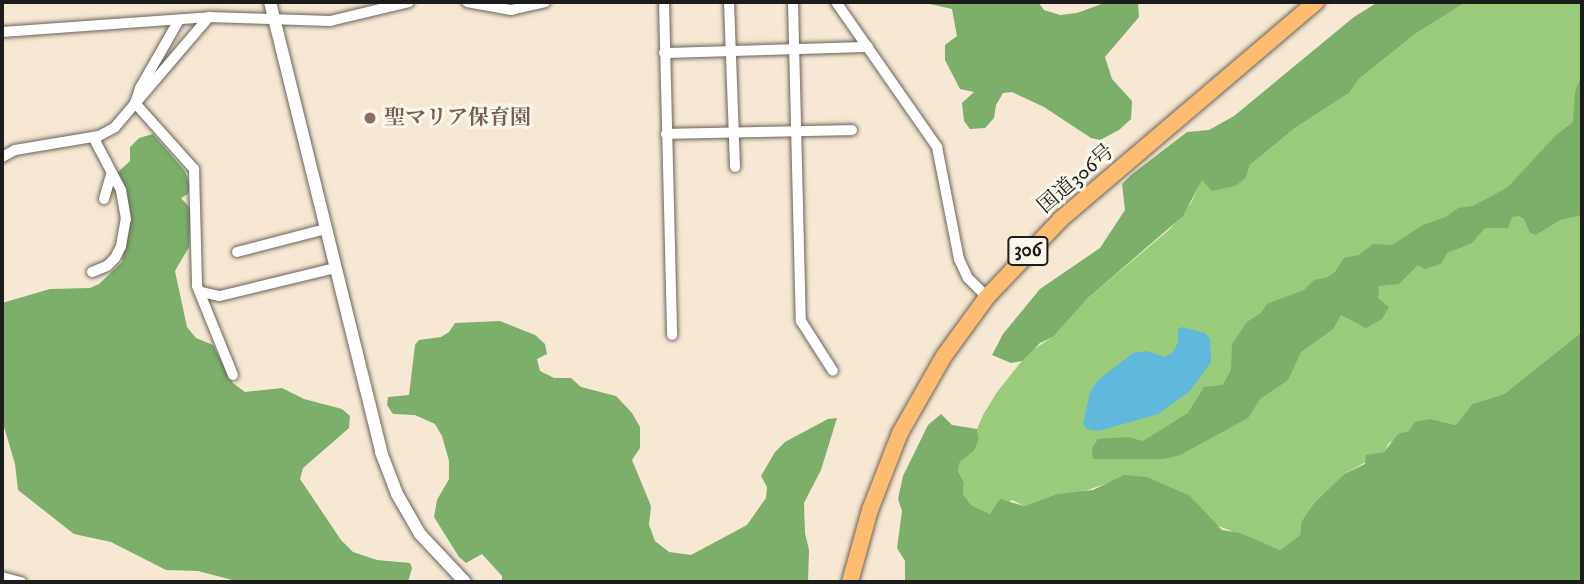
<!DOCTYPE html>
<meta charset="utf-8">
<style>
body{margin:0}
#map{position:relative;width:1584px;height:584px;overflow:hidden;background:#f6e8d2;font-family:"IM FELL DW Pica","Noto Serif JP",serif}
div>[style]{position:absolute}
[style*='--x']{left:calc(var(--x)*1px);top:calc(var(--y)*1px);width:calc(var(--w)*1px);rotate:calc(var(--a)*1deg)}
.green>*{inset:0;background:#9acb7a}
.forest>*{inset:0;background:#7baf6a}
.water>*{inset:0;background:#60b8dd}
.roads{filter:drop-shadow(0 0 2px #68635c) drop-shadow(0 0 2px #68635c)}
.minor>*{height:10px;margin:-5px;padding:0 5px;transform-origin:5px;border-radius:5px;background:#fff}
.tertiary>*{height:12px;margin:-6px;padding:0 6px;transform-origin:6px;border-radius:6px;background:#fff}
.trunk>*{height:16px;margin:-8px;padding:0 8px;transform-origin:8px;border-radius:8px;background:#febc70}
.dots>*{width:19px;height:19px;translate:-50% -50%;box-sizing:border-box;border:4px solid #fbf7ec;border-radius:50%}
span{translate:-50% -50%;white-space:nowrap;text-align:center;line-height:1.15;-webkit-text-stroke:6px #fbf7ec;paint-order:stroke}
.shield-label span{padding:2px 5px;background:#fbf7ec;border:2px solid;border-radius:5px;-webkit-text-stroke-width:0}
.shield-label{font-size:19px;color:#1c1c1c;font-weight:700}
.education-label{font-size:21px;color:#785e54;font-weight:700}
.left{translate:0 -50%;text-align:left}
.street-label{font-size:21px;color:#1c1c1c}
.frame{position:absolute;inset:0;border:4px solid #1c1c1c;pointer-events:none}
</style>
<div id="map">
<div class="green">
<div style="clip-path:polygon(1466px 2px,1582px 2px,1582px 332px,1504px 394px,1472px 404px,1456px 425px,1431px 419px,1389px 443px,1384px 452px,1344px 474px,1314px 503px,1301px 522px,1300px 535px,1280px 550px,1108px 483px,1079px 493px,1057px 494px,1024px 506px,1012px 500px,990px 514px,971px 505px,963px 494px,964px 482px,958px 471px,960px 462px,975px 450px,979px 439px,977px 429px,983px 415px,997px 392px,1029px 352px,1053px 337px,1088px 298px,1170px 229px,1191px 203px,1202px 179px,1235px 185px,1246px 178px,1250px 165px,1295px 128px,1349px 93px,1359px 79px,1415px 34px)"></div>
</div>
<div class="forest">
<div style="clip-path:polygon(931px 2px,1038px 2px,1044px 10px,1060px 15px,1077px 13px,1107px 2px,1138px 2px,1139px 17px,1105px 57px,1112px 79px,1132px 101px,1131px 119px,1119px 130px,1100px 140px,1091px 138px,1044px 107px,1012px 92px,1003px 93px,996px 105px,994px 118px,985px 128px,970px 129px,964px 121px,962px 103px,974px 92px,960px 89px,945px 60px,945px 45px,957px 36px,952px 9px,930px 4px)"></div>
<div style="clip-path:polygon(1378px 2px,1466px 2px,1415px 34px,1359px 79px,1349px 93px,1295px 128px,1250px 165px,1246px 178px,1235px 186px,1212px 191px,1202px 180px,1183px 216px,1088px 298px,1053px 337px,1040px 343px,1022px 361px,1011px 363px,992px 355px,1003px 334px,1040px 289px,1100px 248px,1125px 210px,1122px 184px,1131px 175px,1187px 132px,1209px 130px,1234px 116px,1354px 17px)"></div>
<div style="clip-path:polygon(1582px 74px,1582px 215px,1560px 220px,1536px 235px,1530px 233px,1524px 219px,1519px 216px,1512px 217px,1508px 228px,1485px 228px,1472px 243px,1447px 253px,1441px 264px,1424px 269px,1418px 265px,1399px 284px,1379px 286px,1378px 298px,1389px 307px,1382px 319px,1366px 328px,1341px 315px,1333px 329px,1301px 352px,1288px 380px,1260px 399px,1248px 418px,1180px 455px,1164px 459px,1093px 459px,1092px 448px,1098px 439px,1127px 437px,1143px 441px,1188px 413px,1204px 387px,1223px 385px,1231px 370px,1232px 344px,1247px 322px,1261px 313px,1267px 304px,1304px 290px,1314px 280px,1326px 278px,1335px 272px,1344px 258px,1359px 255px,1373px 244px,1392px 245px,1423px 225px,1446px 217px,1458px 208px,1473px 206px,1508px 187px,1555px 136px,1573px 122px,1575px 92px)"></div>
<div style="clip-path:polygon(153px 134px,185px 171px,190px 186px,188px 194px,181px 198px,191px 209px,189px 247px,175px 271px,187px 327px,196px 338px,213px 345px,233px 383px,245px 392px,282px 388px,304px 399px,342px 409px,350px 416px,349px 428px,303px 468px,300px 479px,341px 540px,353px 552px,377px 560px,410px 563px,412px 568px,408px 582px,240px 582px,198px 571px,166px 570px,111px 542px,74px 534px,18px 490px,15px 464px,2px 420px,2px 303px,50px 289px,90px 288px,99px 284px,122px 262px,129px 206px,127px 192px,117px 173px,130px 161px,130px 147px,139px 138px)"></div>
<div style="clip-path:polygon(500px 321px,535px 335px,545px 344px,547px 354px,537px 359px,540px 371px,554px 378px,571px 378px,581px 387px,616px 396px,632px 413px,640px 427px,640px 448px,632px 460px,651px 506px,649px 525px,655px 541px,669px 552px,691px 555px,747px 525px,766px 498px,767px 487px,761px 476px,775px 452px,785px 442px,828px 419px,837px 418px,821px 470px,804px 503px,805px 533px,809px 550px,808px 582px,502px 582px,502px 576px,482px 554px,466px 563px,459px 557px,434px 517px,437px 500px,449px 479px,449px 461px,442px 436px,435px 424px,415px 415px,393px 414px,387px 405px,388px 397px,409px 395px,415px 345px,419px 340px,441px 337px,449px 332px,455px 323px)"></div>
<div style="clip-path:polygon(1582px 332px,1582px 582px,905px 582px,905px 561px,897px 548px,902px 511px,898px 499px,903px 476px,928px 425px,941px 414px,952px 425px,977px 429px,979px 439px,975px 450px,960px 462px,958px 471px,964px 482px,963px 494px,971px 505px,990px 514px,1000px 499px,1024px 506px,1057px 494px,1093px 490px,1124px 475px,1147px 477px,1190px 496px,1222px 530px,1240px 533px,1280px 550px,1300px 535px,1301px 522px,1314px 503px,1344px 474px,1365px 464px,1366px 455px,1384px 452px,1398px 434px,1409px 431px,1415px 422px,1431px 419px,1456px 425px,1472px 404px,1504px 394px)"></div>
</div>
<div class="water">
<div style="clip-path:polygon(1182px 327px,1205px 333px,1210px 339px,1211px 362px,1190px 391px,1158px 414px,1099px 431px,1087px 429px,1083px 424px,1090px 392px,1097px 381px,1133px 353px,1147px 351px,1164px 357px,1172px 353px,1178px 343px,1178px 329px)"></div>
</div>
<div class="roads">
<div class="minor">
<div style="--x:467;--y:2;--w:45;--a:10.3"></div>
<div style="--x:511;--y:10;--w:35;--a:-13"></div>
<div style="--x:664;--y:2;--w:333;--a:88.6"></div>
<div style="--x:729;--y:2;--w:165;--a:87.9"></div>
<div style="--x:793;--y:2;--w:319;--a:88.6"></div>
<div style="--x:801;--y:321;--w:59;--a:57.4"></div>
<div style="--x:836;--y:2;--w:177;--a:55.1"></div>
<div style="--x:937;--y:147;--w:114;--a:78.9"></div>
<div style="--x:959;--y:259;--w:21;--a:65"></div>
<div style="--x:968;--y:278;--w:27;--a:45"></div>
<div style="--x:179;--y:20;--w:78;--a:119.8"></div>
<div style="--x:140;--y:88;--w:16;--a:108"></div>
<div style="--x:135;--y:103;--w:89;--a:48.2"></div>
<div style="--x:194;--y:169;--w:117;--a:88.5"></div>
<div style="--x:197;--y:286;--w:96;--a:68"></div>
<div style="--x:2;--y:32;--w:208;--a:-4.1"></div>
<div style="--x:209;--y:17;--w:121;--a:1.9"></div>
<div style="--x:330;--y:21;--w:81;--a:-13.5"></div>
<div style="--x:664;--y:53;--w:204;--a:-1.7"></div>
<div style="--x:666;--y:134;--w:186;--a:-1.2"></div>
<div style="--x:2;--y:157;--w:15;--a:-28"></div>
<div style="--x:15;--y:150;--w:85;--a:-9.5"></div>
<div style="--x:99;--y:136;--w:18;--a:-29"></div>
<div style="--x:115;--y:127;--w:145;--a:-49.5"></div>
<div style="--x:104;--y:199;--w:26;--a:-74"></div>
<div style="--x:237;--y:252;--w:91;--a:-14.6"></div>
<div style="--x:92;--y:272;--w:16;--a:-22"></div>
<div style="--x:107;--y:266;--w:11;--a:-45"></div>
<div style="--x:115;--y:258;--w:13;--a:-63"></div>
<div style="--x:121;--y:246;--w:27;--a:-80"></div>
<div style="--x:126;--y:219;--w:29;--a:-100"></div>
<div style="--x:121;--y:190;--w:60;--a:-117.8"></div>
<div style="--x:202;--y:292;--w:18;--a:13"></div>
<div style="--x:220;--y:296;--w:118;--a:-13.7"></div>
<div style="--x:2;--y:577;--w:20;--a:15"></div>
</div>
<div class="tertiary">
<div style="--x:270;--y:2;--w:463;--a:76.1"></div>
<div style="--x:381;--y:452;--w:45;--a:69.1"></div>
<div style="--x:397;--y:494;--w:46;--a:60.1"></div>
<div style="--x:420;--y:534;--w:66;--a:46.8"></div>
</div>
<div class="trunk">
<div style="--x:850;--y:582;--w:75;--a:-74.5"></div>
<div style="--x:870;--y:510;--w:83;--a:-68.7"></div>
<div style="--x:900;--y:433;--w:89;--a:-60.3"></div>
<div style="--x:944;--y:356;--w:73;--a:-53.9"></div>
<div style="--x:987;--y:297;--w:108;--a:-46.5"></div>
<div style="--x:1061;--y:219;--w:335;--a:-40.4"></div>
</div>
</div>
<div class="dots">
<div style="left:370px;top:118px;background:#8d6e63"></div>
</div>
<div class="shield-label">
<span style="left:1028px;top:251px">306</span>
</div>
<div class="education-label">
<span class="left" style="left:384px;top:118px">聖マリア保育園</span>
</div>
<div class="street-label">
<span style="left:1076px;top:179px;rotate:-41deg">国道306号</span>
</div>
<div class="frame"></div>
</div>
